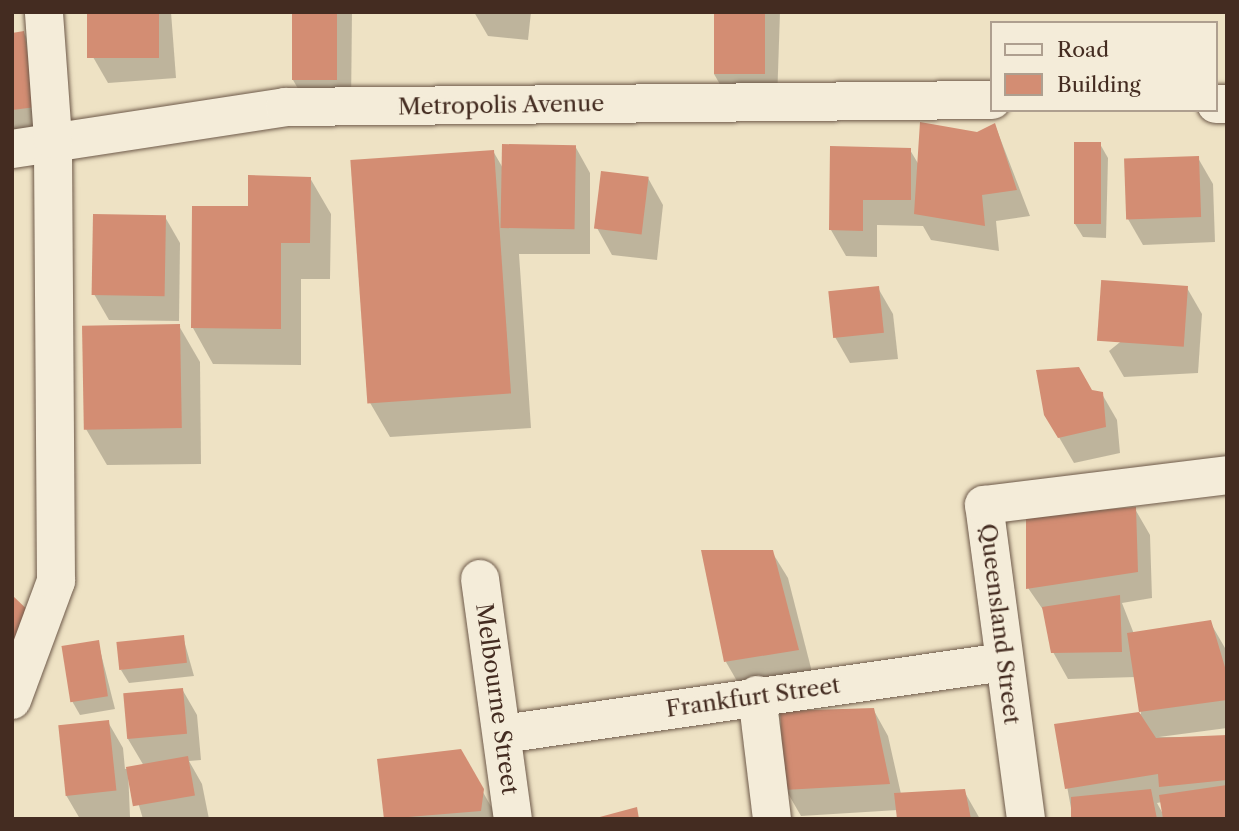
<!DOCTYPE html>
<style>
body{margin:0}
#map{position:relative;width:1239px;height:831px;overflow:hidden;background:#eee2c4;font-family:"Libre Caslon Text",serif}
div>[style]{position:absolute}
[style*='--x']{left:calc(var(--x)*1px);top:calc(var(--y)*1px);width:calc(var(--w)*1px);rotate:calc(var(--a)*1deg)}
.shadow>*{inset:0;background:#0003}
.building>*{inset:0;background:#d38d73;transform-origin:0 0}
.roads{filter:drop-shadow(0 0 2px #6e5a4a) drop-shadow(0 0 2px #6e5a4a)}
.street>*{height:38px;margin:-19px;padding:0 19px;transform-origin:19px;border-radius:19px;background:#f4ecd9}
span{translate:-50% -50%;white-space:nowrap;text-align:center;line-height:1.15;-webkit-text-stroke:5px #f4ecd9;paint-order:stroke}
.street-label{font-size:23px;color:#442c21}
.frame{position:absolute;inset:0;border:14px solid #442c21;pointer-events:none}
.legend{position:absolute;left:990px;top:21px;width:228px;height:91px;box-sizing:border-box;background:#f4ecd9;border:2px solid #ae9f8f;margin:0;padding:9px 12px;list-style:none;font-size:21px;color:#442c21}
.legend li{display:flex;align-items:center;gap:14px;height:35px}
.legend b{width:35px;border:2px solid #ae9f8f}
</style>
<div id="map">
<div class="shadow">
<div style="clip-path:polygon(89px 12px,171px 12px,176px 78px,108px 83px,93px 57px)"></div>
<div style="clip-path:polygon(294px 12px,352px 12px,351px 107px,308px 106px,293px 80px)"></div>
<div style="clip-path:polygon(474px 12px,531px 12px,528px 40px,488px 36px)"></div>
<div style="clip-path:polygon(716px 12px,780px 12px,777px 102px,729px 100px,714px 74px)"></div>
<div style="clip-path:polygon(24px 33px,39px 59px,50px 133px,12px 138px,12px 35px)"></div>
<div style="clip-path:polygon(995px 125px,1030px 216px,996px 221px,999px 251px,931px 240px,923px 226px,877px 225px,877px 257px,846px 256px,831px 230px,910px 150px,919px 165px)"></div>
<div style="clip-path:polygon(1100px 144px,1108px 158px,1106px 238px,1083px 237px,1075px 224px)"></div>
<div style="clip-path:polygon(575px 146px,590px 173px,590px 254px,519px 254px,531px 428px,390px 437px,369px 401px,493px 151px,504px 170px)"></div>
<div style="clip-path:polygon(1198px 158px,1213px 184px,1215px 242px,1143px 245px,1128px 219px)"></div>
<div style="clip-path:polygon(310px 178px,331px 214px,330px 279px,301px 279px,301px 365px,213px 364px,193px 328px,250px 208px)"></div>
<div style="clip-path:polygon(648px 178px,663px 205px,657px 260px,612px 255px,597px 228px)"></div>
<div style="clip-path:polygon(165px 217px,180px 243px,179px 321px,109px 320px,94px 294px)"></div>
<div style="clip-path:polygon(878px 288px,893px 314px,898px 359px,850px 363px,835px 337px,830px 292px)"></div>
<div style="clip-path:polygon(1187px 288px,1202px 314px,1198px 373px,1124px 377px,1109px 351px)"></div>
<div style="clip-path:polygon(179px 326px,200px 362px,201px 464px,107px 465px,86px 429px)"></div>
<div style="clip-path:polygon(1102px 394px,1117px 420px,1120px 453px,1074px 463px,1046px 415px)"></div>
<div style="clip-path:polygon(evenodd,1135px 509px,1150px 535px,1152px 598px,1122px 603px,1134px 634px,1210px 622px,1225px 648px,1227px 728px,1159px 737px,1227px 737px,1227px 819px,1073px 819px,1056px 726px,1141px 714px,1136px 677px,1068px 679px,1053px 652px,1046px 614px,1028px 588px,1135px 509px,1162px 802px,1163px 814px,1157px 803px,1162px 802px)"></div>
<div style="clip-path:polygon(772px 552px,788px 578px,813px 676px,741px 688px,726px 662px)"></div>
<div style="clip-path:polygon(183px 637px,194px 676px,129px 683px,121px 670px)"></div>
<div style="clip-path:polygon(98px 642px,115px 709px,80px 715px,72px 701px)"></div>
<div style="clip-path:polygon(182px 689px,197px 715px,201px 760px,189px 761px,202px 784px,209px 819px,143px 819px,128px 769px,130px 817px,80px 819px,66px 795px,108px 722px,123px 748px,125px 769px,144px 766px,128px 739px)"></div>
<div style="clip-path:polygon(873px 709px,888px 736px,901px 794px,964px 791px,980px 819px,898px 819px,898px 810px,801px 816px,786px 790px)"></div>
<div style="clip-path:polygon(460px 751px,498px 819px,386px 819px)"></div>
</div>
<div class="building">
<div style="left:87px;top:12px;width:72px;height:46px"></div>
<div style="left:292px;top:12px;width:45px;height:68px"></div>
<div style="left:714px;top:12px;width:51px;height:62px"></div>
<div style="clip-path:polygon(24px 31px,36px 107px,12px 110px,12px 33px)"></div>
<div style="clip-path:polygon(920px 122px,977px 132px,995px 123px,1017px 190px,982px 195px,985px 226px,914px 214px)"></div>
<div style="left:1074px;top:142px;width:27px;height:82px"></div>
<div style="left:502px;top:144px;width:74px;height:84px;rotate:1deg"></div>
<div style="clip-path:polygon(830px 146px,911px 148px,911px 200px,863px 200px,863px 231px,829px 230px)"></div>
<div style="left:494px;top:150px;width:244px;height:144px;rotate:86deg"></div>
<div style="left:1199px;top:156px;width:61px;height:75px;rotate:88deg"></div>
<div style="left:601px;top:171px;width:48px;height:58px;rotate:7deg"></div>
<div style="clip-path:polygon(248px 175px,311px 177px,310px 243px,281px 243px,281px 329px,191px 328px,192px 206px,248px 206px)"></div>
<div style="left:93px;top:214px;width:73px;height:81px;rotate:1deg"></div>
<div style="left:879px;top:286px;width:47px;height:51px;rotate:84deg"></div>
<div style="left:1188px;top:286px;width:61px;height:87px;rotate:94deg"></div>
<div style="left:180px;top:324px;width:104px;height:98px;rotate:89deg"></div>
<div style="clip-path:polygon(1079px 367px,1092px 390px,1103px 392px,1106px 427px,1058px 438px,1044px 415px,1036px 370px)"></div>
<div style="clip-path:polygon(1136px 507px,1138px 572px,1026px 589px,1026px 516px)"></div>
<div style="clip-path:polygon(701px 550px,773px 550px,799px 650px,724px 662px)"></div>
<div style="clip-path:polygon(12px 595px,37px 619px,12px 645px)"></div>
<div style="clip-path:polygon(1120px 595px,1122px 652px,1051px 653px,1042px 607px)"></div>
<div style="clip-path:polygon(1211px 620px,1227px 674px,1227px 700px,1139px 712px,1156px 738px,1227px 735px,1227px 780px,1159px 787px,1158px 774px,1065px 789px,1054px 724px,1139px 712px,1127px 633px)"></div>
<div style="left:184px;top:635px;width:28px;height:68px;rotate:84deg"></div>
<div style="left:99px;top:640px;width:57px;height:38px;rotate:81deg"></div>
<div style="left:183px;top:688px;width:46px;height:60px;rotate:85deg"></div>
<div style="clip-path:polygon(874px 708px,890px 784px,784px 790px,780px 711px)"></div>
<div style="left:109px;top:720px;width:71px;height:51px;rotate:84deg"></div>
<div style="clip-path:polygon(461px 749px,484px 789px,481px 811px,384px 819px,377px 759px)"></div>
<div style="left:188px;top:756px;width:40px;height:63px;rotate:80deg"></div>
<div style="clip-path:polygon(1227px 785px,1227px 819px,1163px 819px,1159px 795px)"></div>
<div style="clip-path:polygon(965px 789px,971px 819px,897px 819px,894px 793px)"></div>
<div style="clip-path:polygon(1151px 789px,1157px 819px,1071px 819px,1071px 797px)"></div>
<div style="clip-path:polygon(637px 807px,639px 819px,596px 819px,596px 818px)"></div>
</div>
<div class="roads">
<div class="street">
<div style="--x:1216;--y:104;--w:11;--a:0"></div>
<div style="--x:12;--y:149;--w:276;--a:-8.7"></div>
<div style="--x:285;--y:107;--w:707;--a:-0.57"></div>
<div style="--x:480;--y:579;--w:242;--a:82.2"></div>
<div style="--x:757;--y:695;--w:125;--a:83.1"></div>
<div style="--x:12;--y:700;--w:127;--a:-69.7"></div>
<div style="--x:56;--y:581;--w:442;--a:-90.4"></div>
<div style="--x:53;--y:139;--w:127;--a:-94.1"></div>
<div style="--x:503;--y:734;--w:506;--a:-8.18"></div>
<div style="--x:1026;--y:819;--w:317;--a:-97.6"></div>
<div style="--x:984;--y:505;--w:245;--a:-7"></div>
</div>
</div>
<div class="street-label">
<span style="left:501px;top:105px;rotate:-1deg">Metropolis Avenue</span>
<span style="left:1000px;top:624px;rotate:83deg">Queensland Street</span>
<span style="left:753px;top:697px;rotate:-8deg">Frankfurt Street</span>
<span style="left:497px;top:699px;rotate:82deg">Melbourne Street</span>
</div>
<div class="frame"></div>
<ul class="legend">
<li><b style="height:9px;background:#f4ecd9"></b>Road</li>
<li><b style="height:19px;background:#d38d73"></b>Building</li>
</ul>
</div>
